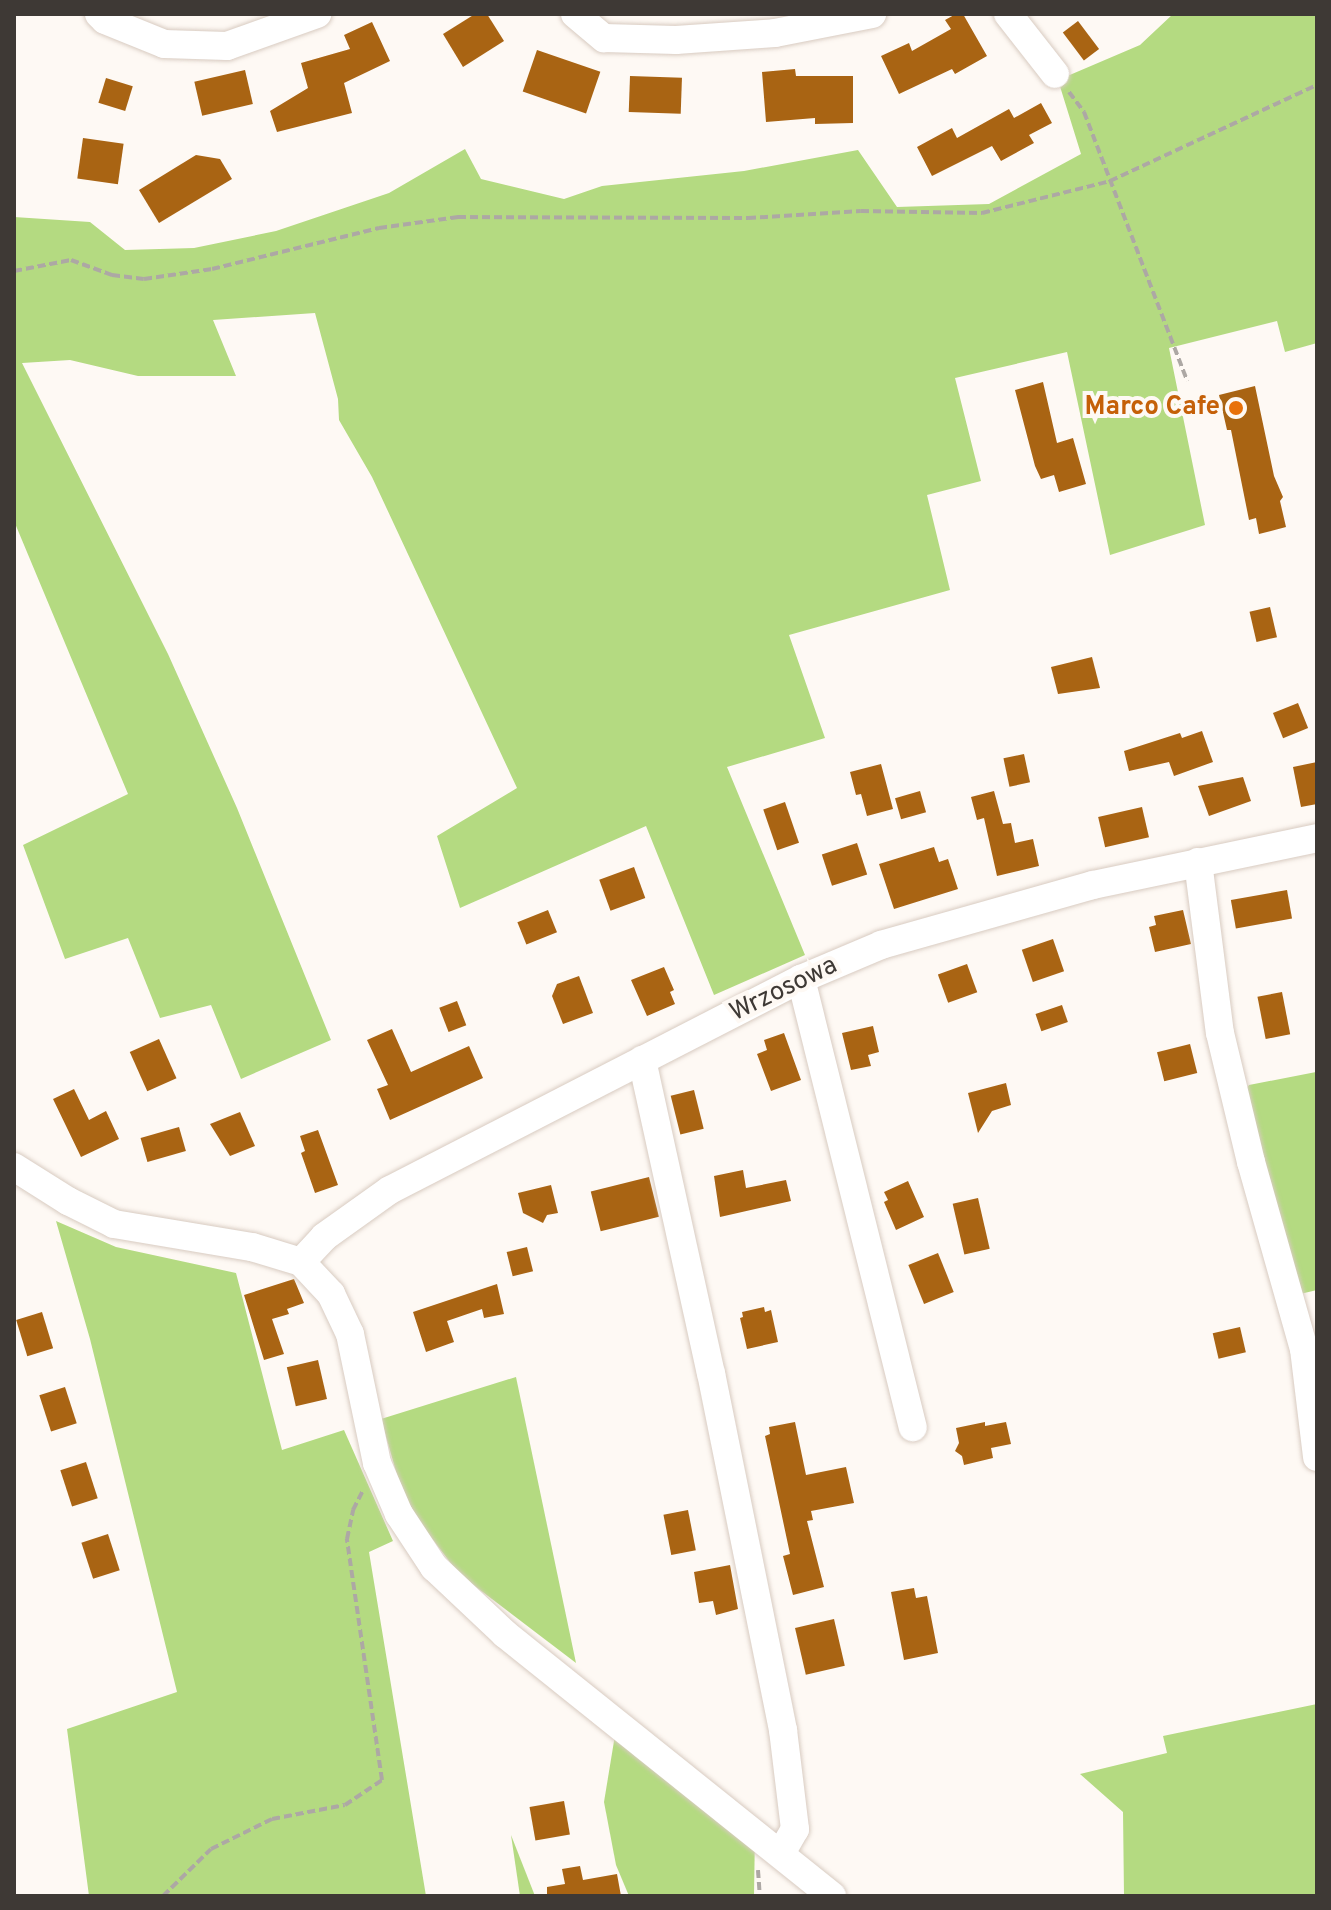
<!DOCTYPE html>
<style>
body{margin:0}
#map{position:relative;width:1331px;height:1910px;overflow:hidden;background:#fef9f4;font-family:Overpass,sans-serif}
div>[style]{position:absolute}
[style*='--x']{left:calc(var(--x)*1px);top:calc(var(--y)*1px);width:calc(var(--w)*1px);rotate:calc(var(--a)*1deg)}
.green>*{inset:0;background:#b4da81}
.building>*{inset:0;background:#a96413;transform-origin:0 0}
.path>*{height:4px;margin-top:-2px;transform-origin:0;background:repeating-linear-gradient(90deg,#ada8a4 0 8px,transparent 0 12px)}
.roads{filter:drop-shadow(0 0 2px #d8cbc1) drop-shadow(0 0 2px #d8cbc1)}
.minor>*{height:28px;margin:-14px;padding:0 14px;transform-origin:14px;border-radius:14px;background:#fff}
.dots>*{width:22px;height:22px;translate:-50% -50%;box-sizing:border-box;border:4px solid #fef9f4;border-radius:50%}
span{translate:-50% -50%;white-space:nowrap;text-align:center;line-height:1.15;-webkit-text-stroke:8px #fef9f4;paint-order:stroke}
.food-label{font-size:26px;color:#c56008;font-weight:700}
.right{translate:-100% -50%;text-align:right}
.street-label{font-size:26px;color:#3e3935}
.frame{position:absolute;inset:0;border:16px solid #3e3935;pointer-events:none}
</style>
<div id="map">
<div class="green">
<div style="clip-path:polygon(1173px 14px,1317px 14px,1317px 343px,1285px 352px,1277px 321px,1169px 348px,1205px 525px,1110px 555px,1067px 352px,955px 378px,981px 481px,927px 495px,950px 590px,789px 635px,825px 738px,727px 767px,805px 955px,714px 995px,646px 826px,460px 908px,437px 836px,517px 788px,372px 477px,339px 420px,338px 399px,315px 313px,213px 320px,236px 376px,138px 376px,70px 360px,22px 363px,168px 654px,237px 808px,331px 1040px,241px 1079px,211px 1005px,160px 1018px,128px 938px,65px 959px,23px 845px,128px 794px,14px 521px,14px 217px,90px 222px,125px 250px,194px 248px,276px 231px,389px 193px,465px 149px,481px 179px,564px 199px,602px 186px,744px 171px,858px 150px,897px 207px,989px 204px,1081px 154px,1058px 80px,1140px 45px)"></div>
<div style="clip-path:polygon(1316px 1072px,1317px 1290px,1296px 1295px,1243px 1093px,1249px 1085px)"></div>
<div style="clip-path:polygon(56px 1221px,116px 1247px,236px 1273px,282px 1450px,344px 1430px,393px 1541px,369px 1552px,426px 1896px,89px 1896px,67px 1729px,177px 1692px,90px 1339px)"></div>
<div style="clip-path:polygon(516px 1377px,576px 1663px,459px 1574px,405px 1503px,381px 1419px)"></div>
<div style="clip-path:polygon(1317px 1704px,1317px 1896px,1124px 1896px,1123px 1812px,1080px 1774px,1167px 1753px,1163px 1736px)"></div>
<div style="clip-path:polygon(617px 1723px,755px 1831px,754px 1896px,629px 1896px,616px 1865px,604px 1802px)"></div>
<div style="clip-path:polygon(511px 1835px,535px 1896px,520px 1896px)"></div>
</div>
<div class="building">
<div style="clip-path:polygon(475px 14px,487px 14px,504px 41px,463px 67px,443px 34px)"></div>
<div style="clip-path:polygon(956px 14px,963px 14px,987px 56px,955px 74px,952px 69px,899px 94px,881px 56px,909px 43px,912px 51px,951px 29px,945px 20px)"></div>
<div style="left:1078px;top:21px;width:35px;height:19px;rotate:53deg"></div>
<div style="clip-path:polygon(372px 22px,390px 61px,344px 83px,352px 113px,277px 132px,270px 111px,308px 88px,301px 63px,350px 49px,344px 35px)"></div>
<div style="left:537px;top:50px;width:67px;height:44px;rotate:19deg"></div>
<div style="clip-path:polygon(795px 69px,796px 76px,853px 76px,853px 123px,815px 124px,815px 118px,766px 122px,762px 72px)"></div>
<div style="left:245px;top:70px;width:35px;height:52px;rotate:77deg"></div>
<div style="left:630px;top:76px;width:52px;height:36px;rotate:2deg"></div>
<div style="left:106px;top:78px;width:28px;height:26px;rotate:17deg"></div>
<div style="clip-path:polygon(1041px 103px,1052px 123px,1029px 135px,1034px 143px,1001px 161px,992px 146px,932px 176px,917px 147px,952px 128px,957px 138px,1009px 109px,1014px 118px)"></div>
<div style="left:83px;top:138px;width:41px;height:41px;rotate:8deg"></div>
<div style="clip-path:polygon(196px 155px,220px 159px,232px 179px,159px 223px,139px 190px)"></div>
<div style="clip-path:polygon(1043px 382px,1057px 443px,1073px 438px,1086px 484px,1059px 492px,1054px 475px,1041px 479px,1035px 466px,1015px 390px)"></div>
<div style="clip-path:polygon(1255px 386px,1274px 476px,1283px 497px,1280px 501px,1286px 527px,1259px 534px,1256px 518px,1249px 520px,1231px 430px,1227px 430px,1219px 395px)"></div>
<div style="left:1270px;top:607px;width:31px;height:21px;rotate:77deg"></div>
<div style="clip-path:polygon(1092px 657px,1100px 688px,1058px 694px,1051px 667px)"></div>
<div style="left:1298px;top:703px;width:27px;height:27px;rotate:68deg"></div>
<div style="clip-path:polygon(1202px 731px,1213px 762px,1174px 776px,1169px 762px,1129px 771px,1124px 751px,1180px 733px,1182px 738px)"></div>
<div style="left:1024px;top:754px;width:29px;height:21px;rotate:78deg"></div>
<div style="clip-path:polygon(1317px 762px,1317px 804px,1301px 807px,1293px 767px)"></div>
<div style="clip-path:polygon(881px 764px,893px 809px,867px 816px,861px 794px,856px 795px,850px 772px)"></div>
<div style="clip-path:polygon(1243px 777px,1251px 801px,1209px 816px,1198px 786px)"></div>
<div style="left:920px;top:791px;width:22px;height:26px;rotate:74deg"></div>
<div style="clip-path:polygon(994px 791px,1003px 824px,1011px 823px,1015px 843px,1033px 839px,1039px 866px,997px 876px,984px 818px,977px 820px,971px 797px)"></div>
<div style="left:785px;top:802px;width:43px;height:23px;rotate:71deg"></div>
<div style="left:1142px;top:807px;width:31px;height:45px;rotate:77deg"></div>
<div style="left:857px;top:843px;width:33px;height:37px;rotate:72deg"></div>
<div style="clip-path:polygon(934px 847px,939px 862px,948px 859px,958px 889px,894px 909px,879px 864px)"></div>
<div style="left:634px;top:867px;width:33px;height:37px;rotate:70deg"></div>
<div style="left:1287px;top:890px;width:29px;height:57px;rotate:80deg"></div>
<div style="left:548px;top:910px;width:24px;height:33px;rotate:68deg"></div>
<div style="clip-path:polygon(1183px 910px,1191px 944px,1155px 952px,1149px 927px,1156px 925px,1154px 916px)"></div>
<div style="left:1053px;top:939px;width:34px;height:33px;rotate:71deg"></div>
<div style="left:967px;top:964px;width:30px;height:31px;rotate:70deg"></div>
<div style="clip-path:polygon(664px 967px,674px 990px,670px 992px,675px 1004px,647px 1016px,631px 980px)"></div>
<div style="clip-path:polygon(579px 976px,593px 1013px,563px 1024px,552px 996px,557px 984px)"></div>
<div style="left:1282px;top:992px;width:43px;height:25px;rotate:79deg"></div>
<div style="left:457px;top:1001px;width:26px;height:19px;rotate:69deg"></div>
<div style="left:1062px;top:1005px;width:18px;height:28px;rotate:71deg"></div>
<div style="clip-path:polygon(873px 1026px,879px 1052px,868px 1055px,871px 1066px,851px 1070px,842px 1033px)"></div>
<div style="clip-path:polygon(392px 1029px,411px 1072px,469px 1046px,483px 1078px,390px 1120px,377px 1089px,388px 1085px,367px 1040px)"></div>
<div style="clip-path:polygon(784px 1033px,801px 1080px,771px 1091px,757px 1054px,767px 1050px,764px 1040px)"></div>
<div style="left:159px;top:1039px;width:43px;height:32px;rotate:66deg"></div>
<div style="left:1190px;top:1044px;width:30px;height:34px;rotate:76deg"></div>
<div style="clip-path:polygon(1006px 1083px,1011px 1105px,992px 1111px,978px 1133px,968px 1093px)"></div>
<div style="clip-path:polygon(74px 1089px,89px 1120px,106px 1111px,119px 1139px,81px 1157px,53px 1099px)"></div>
<div style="left:694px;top:1090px;width:40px;height:24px;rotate:76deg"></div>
<div style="clip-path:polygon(240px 1112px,255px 1146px,230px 1156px,210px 1124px)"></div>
<div style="left:179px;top:1127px;width:25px;height:40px;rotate:74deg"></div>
<div style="clip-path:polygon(318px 1130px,338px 1185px,315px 1193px,301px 1153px,305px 1151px,300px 1136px)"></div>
<div style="clip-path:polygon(743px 1170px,746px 1188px,786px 1180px,791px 1201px,720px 1217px,714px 1176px)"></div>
<div style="left:649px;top:1177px;width:41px;height:60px;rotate:76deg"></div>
<div style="clip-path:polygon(908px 1181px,924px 1217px,896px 1230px,884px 1202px,888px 1200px,884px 1192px)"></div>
<div style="clip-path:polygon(551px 1185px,558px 1213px,547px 1215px,543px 1223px,523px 1213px,518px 1193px)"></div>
<div style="left:978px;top:1198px;width:52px;height:26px;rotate:77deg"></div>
<div style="left:527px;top:1247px;width:25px;height:21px;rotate:76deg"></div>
<div style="left:938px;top:1253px;width:42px;height:32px;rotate:68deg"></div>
<div style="clip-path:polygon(294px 1279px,304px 1303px,287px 1309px,289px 1314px,272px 1319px,284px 1354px,264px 1360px,244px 1295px)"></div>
<div style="clip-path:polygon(497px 1284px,504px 1314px,484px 1318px,482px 1309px,447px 1321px,454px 1342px,426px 1352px,413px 1312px)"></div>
<div style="clip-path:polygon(764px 1307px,765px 1312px,771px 1310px,778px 1342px,747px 1349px,740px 1318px,743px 1317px,742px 1312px)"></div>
<div style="left:42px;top:1312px;width:38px;height:27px;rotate:73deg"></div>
<div style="left:1240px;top:1327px;width:26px;height:28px;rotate:77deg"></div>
<div style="left:318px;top:1360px;width:40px;height:32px;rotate:77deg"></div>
<div style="left:65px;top:1387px;width:38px;height:27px;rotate:72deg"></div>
<div style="clip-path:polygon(795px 1422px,806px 1475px,846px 1467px,854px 1503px,811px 1511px,813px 1520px,807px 1521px,824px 1587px,793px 1595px,783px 1556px,790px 1554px,765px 1436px,770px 1434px,769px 1427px)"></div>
<div style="clip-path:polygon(985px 1422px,985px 1426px,1006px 1422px,1011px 1444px,991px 1448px,993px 1458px,964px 1465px,962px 1456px,955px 1451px,959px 1443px,956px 1428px)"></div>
<div style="left:86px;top:1462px;width:38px;height:27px;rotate:72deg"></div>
<div style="left:688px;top:1510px;width:41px;height:25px;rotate:79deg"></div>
<div style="left:108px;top:1534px;width:38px;height:28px;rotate:72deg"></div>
<div style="clip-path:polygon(730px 1565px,738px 1609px,716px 1615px,713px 1601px,699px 1603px,694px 1572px)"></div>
<div style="clip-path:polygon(914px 1588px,916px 1598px,927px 1596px,938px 1653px,904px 1660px,891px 1592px)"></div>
<div style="left:834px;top:1619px;width:48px;height:40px;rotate:77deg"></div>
<div style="left:564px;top:1801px;width:34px;height:35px;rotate:80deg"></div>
<div style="clip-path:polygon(580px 1866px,583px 1880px,617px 1874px,621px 1896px,547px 1896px,547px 1887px,565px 1884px,562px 1869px)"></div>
</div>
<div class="path">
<div style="--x:1069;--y:92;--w:25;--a:53"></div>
<div style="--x:1084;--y:112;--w:288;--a:69"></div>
<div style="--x:14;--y:271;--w:58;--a:-10.9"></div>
<div style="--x:71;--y:260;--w:44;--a:20.1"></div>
<div style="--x:112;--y:275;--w:32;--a:7"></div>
<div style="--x:144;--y:279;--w:69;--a:-8.4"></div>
<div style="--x:212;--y:269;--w:172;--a:-13.8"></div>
<div style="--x:379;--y:228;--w:80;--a:-7.9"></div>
<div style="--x:458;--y:217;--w:290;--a:0.2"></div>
<div style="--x:748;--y:218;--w:113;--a:-3.5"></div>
<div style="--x:861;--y:211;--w:121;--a:0.9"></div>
<div style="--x:982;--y:213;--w:132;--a:-14"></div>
<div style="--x:1110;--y:181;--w:228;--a:-24.9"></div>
<div style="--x:758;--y:1870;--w:26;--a:86"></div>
<div style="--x:163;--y:1896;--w:67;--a:-44.4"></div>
<div style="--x:211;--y:1849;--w:68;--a:-26.2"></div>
<div style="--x:272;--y:1819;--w:74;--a:-10.9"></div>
<div style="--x:345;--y:1805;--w:45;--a:-34"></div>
<div style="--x:382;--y:1780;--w:244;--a:-98.3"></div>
<div style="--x:347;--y:1539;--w:30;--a:-78"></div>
<div style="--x:353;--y:1510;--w:22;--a:-63"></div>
</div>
<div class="roads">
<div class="minor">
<div style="--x:99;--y:14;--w:8;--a:45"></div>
<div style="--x:105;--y:20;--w:64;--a:22.1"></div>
<div style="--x:164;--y:44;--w:63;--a:1.8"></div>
<div style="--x:227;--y:46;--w:96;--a:-19.6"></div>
<div style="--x:575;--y:14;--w:38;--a:40"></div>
<div style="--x:604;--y:38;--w:72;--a:1.6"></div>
<div style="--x:676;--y:40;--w:99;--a:-4"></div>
<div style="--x:775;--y:33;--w:99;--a:-11.1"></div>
<div style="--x:1008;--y:14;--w:76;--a:51.9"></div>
<div style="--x:1198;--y:862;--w:172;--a:82.7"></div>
<div style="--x:1220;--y:1033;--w:133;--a:76.5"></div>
<div style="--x:1251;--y:1162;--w:194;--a:74.2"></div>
<div style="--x:1304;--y:1349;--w:109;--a:83.1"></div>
<div style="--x:801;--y:979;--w:462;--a:76"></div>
<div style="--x:642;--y:1060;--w:321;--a:77.6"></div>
<div style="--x:711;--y:1373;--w:364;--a:78.6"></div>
<div style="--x:783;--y:1730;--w:100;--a:83.1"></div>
<div style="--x:795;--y:1829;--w:28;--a:120"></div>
<div style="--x:14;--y:1167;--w:64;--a:32.2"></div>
<div style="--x:68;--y:1201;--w:51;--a:26.6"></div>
<div style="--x:114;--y:1224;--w:140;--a:9.5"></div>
<div style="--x:252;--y:1247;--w:51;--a:17"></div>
<div style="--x:301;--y:1262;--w:44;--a:46.8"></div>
<div style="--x:331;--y:1294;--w:44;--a:64.6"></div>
<div style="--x:350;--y:1334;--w:132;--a:78.2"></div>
<div style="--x:377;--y:1463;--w:56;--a:66.7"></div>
<div style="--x:399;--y:1514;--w:64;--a:56.6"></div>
<div style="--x:434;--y:1567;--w:98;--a:43.3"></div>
<div style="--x:505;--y:1634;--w:419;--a:38.7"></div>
<div style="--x:301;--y:1262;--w:34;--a:-47"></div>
<div style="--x:324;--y:1237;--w:81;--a:-35.5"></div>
<div style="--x:390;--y:1190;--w:462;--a:-27.2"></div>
<div style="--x:801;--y:979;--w:87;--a:-23"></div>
<div style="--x:881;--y:945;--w:220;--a:-15.8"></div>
<div style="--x:1093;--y:885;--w:229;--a:-11.8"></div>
</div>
</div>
<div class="dots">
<div style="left:1236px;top:408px;background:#e8710a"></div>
</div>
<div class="food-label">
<span class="right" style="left:1220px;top:408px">Marco Cafe</span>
</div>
<div class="street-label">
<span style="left:784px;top:990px;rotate:-26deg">Wrzosowa</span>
</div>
<div class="frame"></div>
</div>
